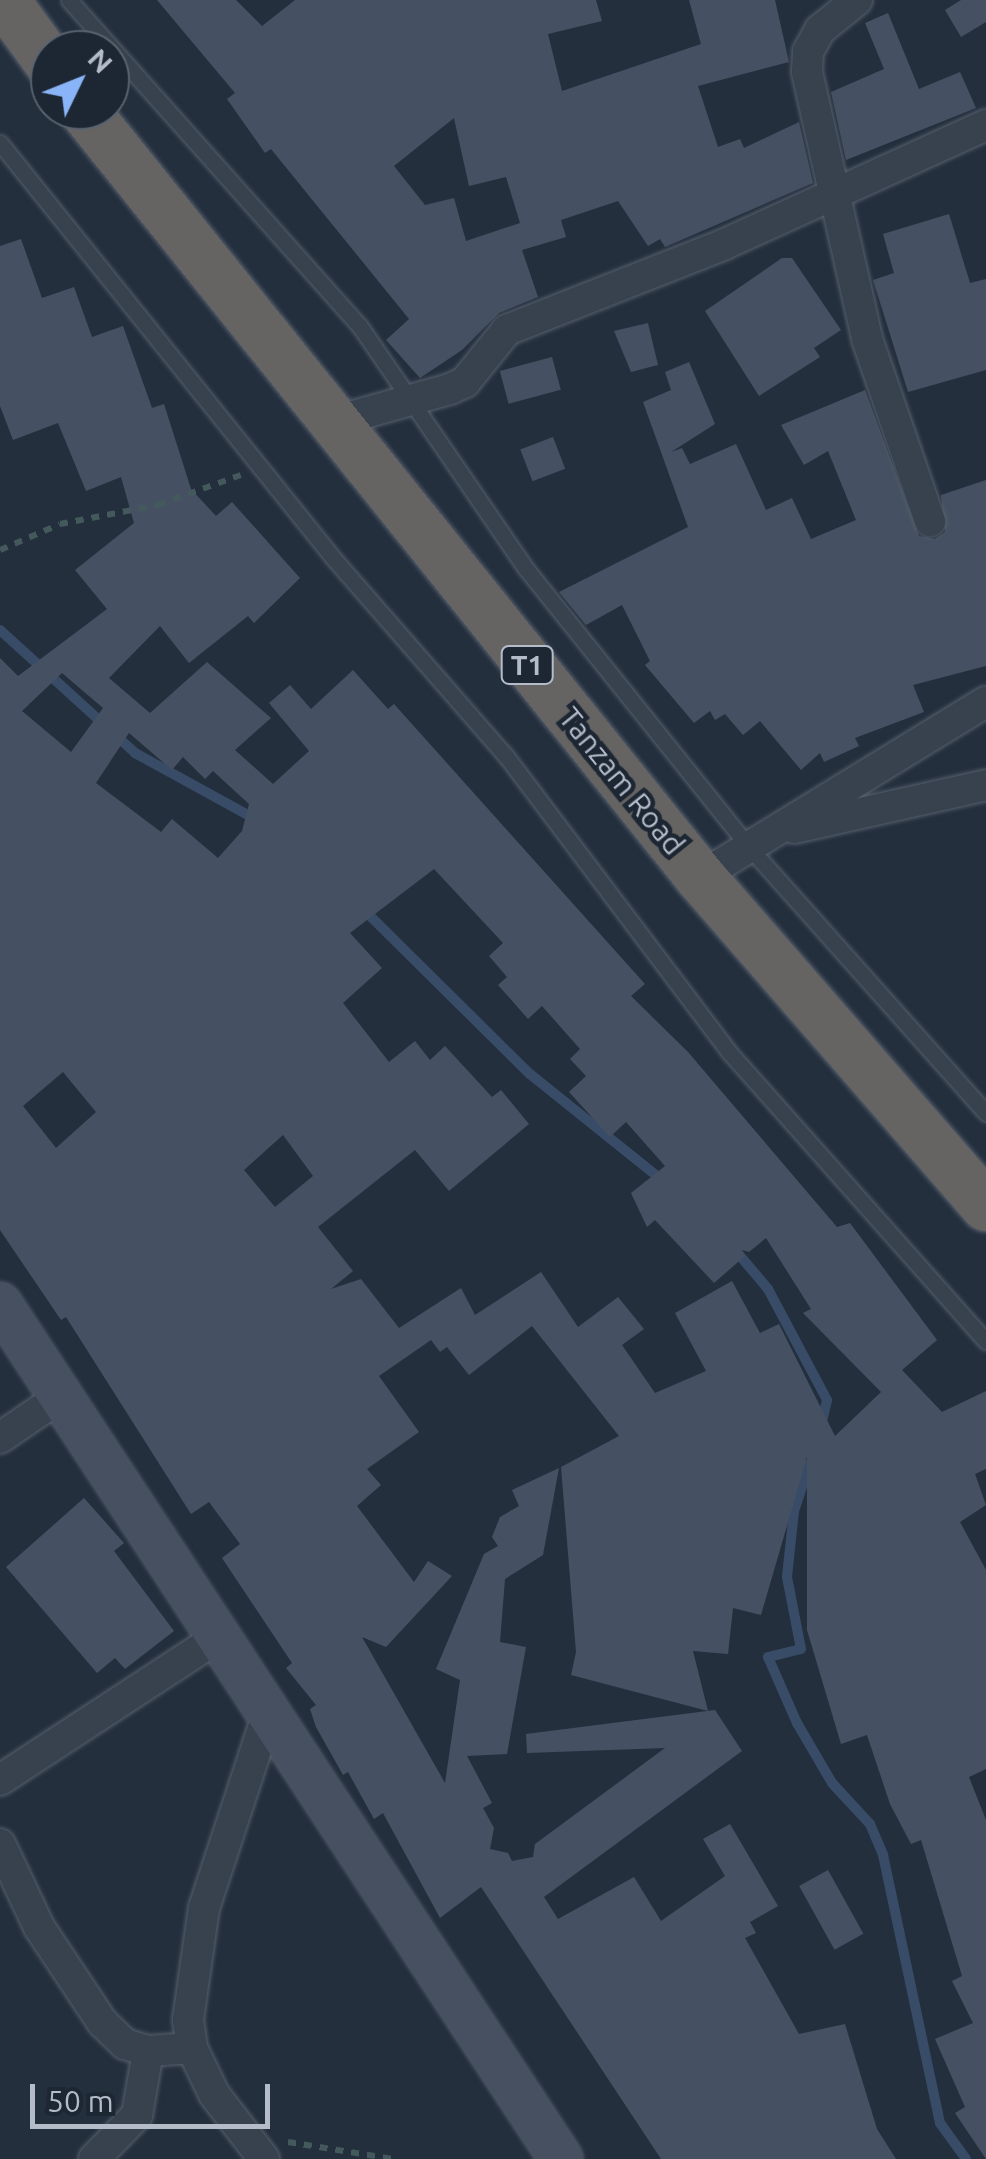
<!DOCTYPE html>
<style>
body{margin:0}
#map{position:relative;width:986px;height:2159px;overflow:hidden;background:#242f3e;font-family:Ubuntu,sans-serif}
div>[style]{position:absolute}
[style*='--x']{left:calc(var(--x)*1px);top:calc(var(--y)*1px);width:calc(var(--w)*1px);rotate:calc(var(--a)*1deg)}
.stream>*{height:10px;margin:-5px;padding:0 5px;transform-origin:5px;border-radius:5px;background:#394c67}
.building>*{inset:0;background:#455162;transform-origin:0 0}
.path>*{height:6px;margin-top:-3px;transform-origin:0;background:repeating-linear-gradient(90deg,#44595c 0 8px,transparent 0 16px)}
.roads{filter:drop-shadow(0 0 2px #565f6c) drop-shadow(0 0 2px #565f6c)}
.service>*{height:15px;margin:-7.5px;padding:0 7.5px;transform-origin:7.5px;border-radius:7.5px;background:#38414e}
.minor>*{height:30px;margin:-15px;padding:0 15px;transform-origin:15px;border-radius:15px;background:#38414e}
.secondary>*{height:42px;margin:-21px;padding:0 21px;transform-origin:21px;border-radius:21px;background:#465061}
.trunk>*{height:50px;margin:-25px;padding:0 25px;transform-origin:25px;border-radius:25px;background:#656462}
span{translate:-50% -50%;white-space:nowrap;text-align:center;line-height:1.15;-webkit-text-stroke:9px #1d2633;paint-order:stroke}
.shield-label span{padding:2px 8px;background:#1d2633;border:2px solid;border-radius:8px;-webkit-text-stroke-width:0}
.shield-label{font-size:28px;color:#b4bcc9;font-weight:700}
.street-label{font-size:30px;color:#b4bcc9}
.north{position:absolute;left:30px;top:30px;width:100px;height:100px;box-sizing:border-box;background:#1d2633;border:2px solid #59626f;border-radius:50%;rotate:47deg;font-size:28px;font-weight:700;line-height:40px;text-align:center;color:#b4bcc9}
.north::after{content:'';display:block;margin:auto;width:35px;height:45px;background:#8ab4f8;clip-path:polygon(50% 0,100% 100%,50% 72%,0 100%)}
.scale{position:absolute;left:30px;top:2084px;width:240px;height:45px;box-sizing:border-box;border:5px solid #b4bcc9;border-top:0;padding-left:12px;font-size:30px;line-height:35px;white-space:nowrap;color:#b4bcc9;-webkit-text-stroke:8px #1d2633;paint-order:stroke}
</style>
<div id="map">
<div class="stream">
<div style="--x:0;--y:630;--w:183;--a:42.3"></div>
<div style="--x:135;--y:753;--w:139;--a:28.8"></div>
<div style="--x:361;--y:907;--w:238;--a:44.7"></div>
<div style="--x:530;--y:1074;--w:171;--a:38.8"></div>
<div style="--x:736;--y:1251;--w:50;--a:49.9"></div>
<div style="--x:768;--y:1289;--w:126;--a:62"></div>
<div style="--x:827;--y:1400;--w:28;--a:103"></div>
<div style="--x:810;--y:1463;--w:51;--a:108.4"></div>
<div style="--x:794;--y:1511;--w:66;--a:96.1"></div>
<div style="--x:787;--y:1577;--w:73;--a:79"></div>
<div style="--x:801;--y:1649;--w:34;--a:166"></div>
<div style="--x:768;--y:1657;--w:72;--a:66.3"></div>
<div style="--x:797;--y:1723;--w:69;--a:59.7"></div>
<div style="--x:832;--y:1783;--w:56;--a:47.2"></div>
<div style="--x:870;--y:1824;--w:34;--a:67"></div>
<div style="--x:883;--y:1855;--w:274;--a:78"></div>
<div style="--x:940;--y:2123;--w:44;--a:54.2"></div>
</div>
<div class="building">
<div style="clip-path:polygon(evenodd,157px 0,236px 0,262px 26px,295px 0,596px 0,602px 21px,548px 34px,562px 91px,701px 44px,689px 0,775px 0,789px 62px,698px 86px,718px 147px,740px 139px,744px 148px,799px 122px,813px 183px,665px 247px,660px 239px,648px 246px,618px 201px,561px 220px,566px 237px,522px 250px,538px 297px,499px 313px,462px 350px,420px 378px,386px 340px,409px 319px,271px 149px,265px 153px,227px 99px,235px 93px,157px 0,454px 118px,469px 186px,506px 177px,520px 223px,466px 241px,454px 198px,425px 205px,394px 166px,454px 118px)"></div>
<div style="clip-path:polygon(961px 0,986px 0,986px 22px,961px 37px,945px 10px)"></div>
<div style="clip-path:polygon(888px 13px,919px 89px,960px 72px,976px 108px,846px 160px,831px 92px,884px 69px,865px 23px)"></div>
<div style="clip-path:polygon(949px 214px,970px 283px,986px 279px,986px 370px,908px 392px,873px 280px,894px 273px,883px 234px)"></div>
<div style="clip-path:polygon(evenodd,21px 239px,42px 298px,74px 287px,92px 337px,123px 326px,152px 408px,164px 404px,191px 489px,216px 516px,232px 502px,300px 578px,254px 623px,248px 616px,189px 663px,160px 626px,109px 678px,150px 713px,207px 662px,271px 718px,235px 750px,273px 784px,309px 751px,269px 703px,290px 685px,311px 709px,353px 670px,388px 709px,394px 704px,645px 984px,631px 996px,688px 1052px,837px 1227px,850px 1223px,937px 1340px,902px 1370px,942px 1412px,986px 1391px,986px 1469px,975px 1474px,986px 1505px,960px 1522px,986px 1570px,986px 1769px,969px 1777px,986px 1820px,986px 2159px,955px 2113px,965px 2107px,935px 2039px,973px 2023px,952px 1981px,962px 1976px,921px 1840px,911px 1844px,890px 1804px,867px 1735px,841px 1744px,807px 1630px,807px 1457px,761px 1615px,733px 1608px,728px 1654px,693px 1651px,708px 1711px,571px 1675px,576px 1652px,561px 1467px,619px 1436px,532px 1326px,469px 1375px,447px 1347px,440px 1352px,431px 1340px,379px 1376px,419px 1432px,367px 1469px,381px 1485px,357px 1506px,414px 1582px,428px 1561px,452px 1576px,386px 1647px,362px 1637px,445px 1783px,460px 1680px,436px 1669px,484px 1554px,498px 1546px,492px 1537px,500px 1517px,519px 1506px,512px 1490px,559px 1468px,543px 1555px,505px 1579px,500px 1642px,526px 1647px,507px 1754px,467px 1756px,492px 1803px,483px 1808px,494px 1828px,490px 1849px,508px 1853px,512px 1861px,533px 1857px,535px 1844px,665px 1748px,527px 1753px,526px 1734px,715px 1710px,742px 1751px,544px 1897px,558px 1919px,634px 1877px,661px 1921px,725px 1876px,703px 1839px,730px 1824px,778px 1906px,750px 1922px,756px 1933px,745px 1938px,799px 2034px,845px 2024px,877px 2129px,896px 2159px,661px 2159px,481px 1887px,440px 1918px,383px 1813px,374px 1819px,348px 1772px,343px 1775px,316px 1727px,310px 1709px,316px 1705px,286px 1668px,292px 1663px,222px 1558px,240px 1544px,209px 1502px,191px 1514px,66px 1317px,61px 1320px,0 1230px,0 658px,18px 676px,107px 609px,75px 570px,134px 523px,121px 477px,86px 491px,58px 423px,13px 440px,0 406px,0 246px,21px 239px,62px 673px,103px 708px,71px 752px,22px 711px,62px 673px,21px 239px,129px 733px,172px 770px,183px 757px,205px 779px,213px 771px,249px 804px,242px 831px,218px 858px,172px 819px,161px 832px,96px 783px,129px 733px,21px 239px,434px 869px,503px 943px,489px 956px,507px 977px,498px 985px,528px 1019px,542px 1006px,580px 1049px,570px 1059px,586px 1076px,569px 1092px,610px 1137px,626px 1122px,665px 1166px,631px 1193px,647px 1227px,655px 1220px,714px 1283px,745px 1256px,742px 1250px,749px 1252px,766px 1238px,811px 1309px,803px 1313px,881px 1392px,835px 1436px,779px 1324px,760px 1333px,732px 1281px,675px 1313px,706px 1371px,655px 1393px,622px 1345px,644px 1329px,618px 1297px,578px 1327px,541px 1272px,475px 1315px,461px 1288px,399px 1328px,361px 1279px,331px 1289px,353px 1271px,318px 1227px,415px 1150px,449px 1191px,529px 1124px,501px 1090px,492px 1097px,445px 1046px,430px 1060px,415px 1041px,389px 1062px,343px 1003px,382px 968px,350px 933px,434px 869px,21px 239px,63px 1072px,96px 1112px,56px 1148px,23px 1106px,63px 1072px,21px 239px,283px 1135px,313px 1176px,275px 1207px,244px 1170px,283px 1135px)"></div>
<div style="clip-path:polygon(782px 258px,792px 258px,841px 330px,814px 348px,820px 357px,759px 396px,705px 311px)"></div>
<div style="clip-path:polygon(648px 323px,658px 365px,631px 372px,614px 331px)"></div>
<div style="left:552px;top:357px;width:34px;height:54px;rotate:75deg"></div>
<div style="clip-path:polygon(689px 362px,715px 424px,671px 452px,682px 448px,690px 464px,736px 444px,766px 510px,792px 498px,811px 539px,856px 520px,828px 451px,804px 465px,781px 425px,865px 390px,919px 536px,935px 539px,945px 532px,941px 495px,986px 480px,986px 666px,913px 685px,924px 712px,855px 738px,859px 746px,824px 762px,820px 753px,801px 770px,760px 721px,743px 735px,725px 714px,715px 720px,710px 711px,694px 723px,645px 665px,650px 661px,622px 605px,586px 625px,559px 592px,688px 527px,643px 402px,671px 390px,665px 372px)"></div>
<div style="left:553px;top:437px;width:34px;height:35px;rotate:69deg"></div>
<div style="clip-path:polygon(84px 1498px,124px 1543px,114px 1551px,174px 1631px,125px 1669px,115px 1658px,97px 1673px,6px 1567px)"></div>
<div style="left:828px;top:1870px;width:73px;height:33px;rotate:61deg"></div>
</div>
<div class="path">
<div style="--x:0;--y:550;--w:65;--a:-23.4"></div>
<div style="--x:60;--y:524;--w:100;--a:-11"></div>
<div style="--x:158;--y:505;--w:88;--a:-19.9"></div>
<div style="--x:288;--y:2142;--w:106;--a:9.2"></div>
</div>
<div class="roads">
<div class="service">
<div style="--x:69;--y:0;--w:436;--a:48.3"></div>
<div style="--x:359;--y:325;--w:297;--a:55.6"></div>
<div style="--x:527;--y:570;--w:354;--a:51.3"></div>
<div style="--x:748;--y:846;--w:358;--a:48.3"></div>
<div style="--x:0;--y:143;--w:533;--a:51.24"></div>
<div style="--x:334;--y:559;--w:262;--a:48.9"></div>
<div style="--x:506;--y:756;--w:371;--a:53"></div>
<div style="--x:729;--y:1052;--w:387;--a:48.4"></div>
</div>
<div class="minor">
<div style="--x:857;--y:0;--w:48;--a:141"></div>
<div style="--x:820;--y:30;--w:25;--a:119"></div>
<div style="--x:808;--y:52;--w:20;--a:93"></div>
<div style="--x:807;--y:72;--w:274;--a:77.3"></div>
<div style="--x:867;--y:339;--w:193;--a:70.9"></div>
<div style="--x:329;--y:423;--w:126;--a:-15.7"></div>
<div style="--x:450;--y:389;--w:17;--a:-25"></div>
<div style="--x:465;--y:382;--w:67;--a:-51.1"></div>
<div style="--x:507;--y:330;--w:234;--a:-21.5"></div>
<div style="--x:725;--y:244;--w:287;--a:-24.5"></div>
<div style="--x:794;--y:828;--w:197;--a:-12.6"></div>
<div style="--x:700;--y:877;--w:335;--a:-31.5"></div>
<div style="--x:0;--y:1438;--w:73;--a:-34.3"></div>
<div style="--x:0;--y:1780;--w:263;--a:-33.2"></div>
<div style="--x:0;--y:1844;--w:92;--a:64.8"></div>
<div style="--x:39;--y:1927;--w:114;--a:56.4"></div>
<div style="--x:102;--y:2022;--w:32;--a:44"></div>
<div style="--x:125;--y:2044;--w:24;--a:17"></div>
<div style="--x:148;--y:2051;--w:44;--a:-3.9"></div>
<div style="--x:94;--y:2159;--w:62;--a:-45.7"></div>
<div style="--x:137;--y:2115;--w:65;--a:-80.2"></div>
<div style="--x:264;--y:2159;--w:82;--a:-127.6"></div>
<div style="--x:214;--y:2094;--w:51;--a:-115.6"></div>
<div style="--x:192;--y:2048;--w:28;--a:-98"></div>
<div style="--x:188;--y:2020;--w:113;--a:-81.9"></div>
<div style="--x:204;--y:1908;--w:205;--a:-71.8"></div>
</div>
<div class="secondary">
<div style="--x:0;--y:1304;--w:1023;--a:56.73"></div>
</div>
<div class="trunk">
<div style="--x:4;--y:0;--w:78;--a:53.9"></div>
<div style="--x:84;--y:110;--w:984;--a:51.23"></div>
<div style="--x:700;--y:877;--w:436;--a:49"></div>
</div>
</div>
<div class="shield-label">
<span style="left:527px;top:665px">T1</span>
</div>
<div class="street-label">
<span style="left:622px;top:781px;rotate:51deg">Tanzam Road</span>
</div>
<div class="north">N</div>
<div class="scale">50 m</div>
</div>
